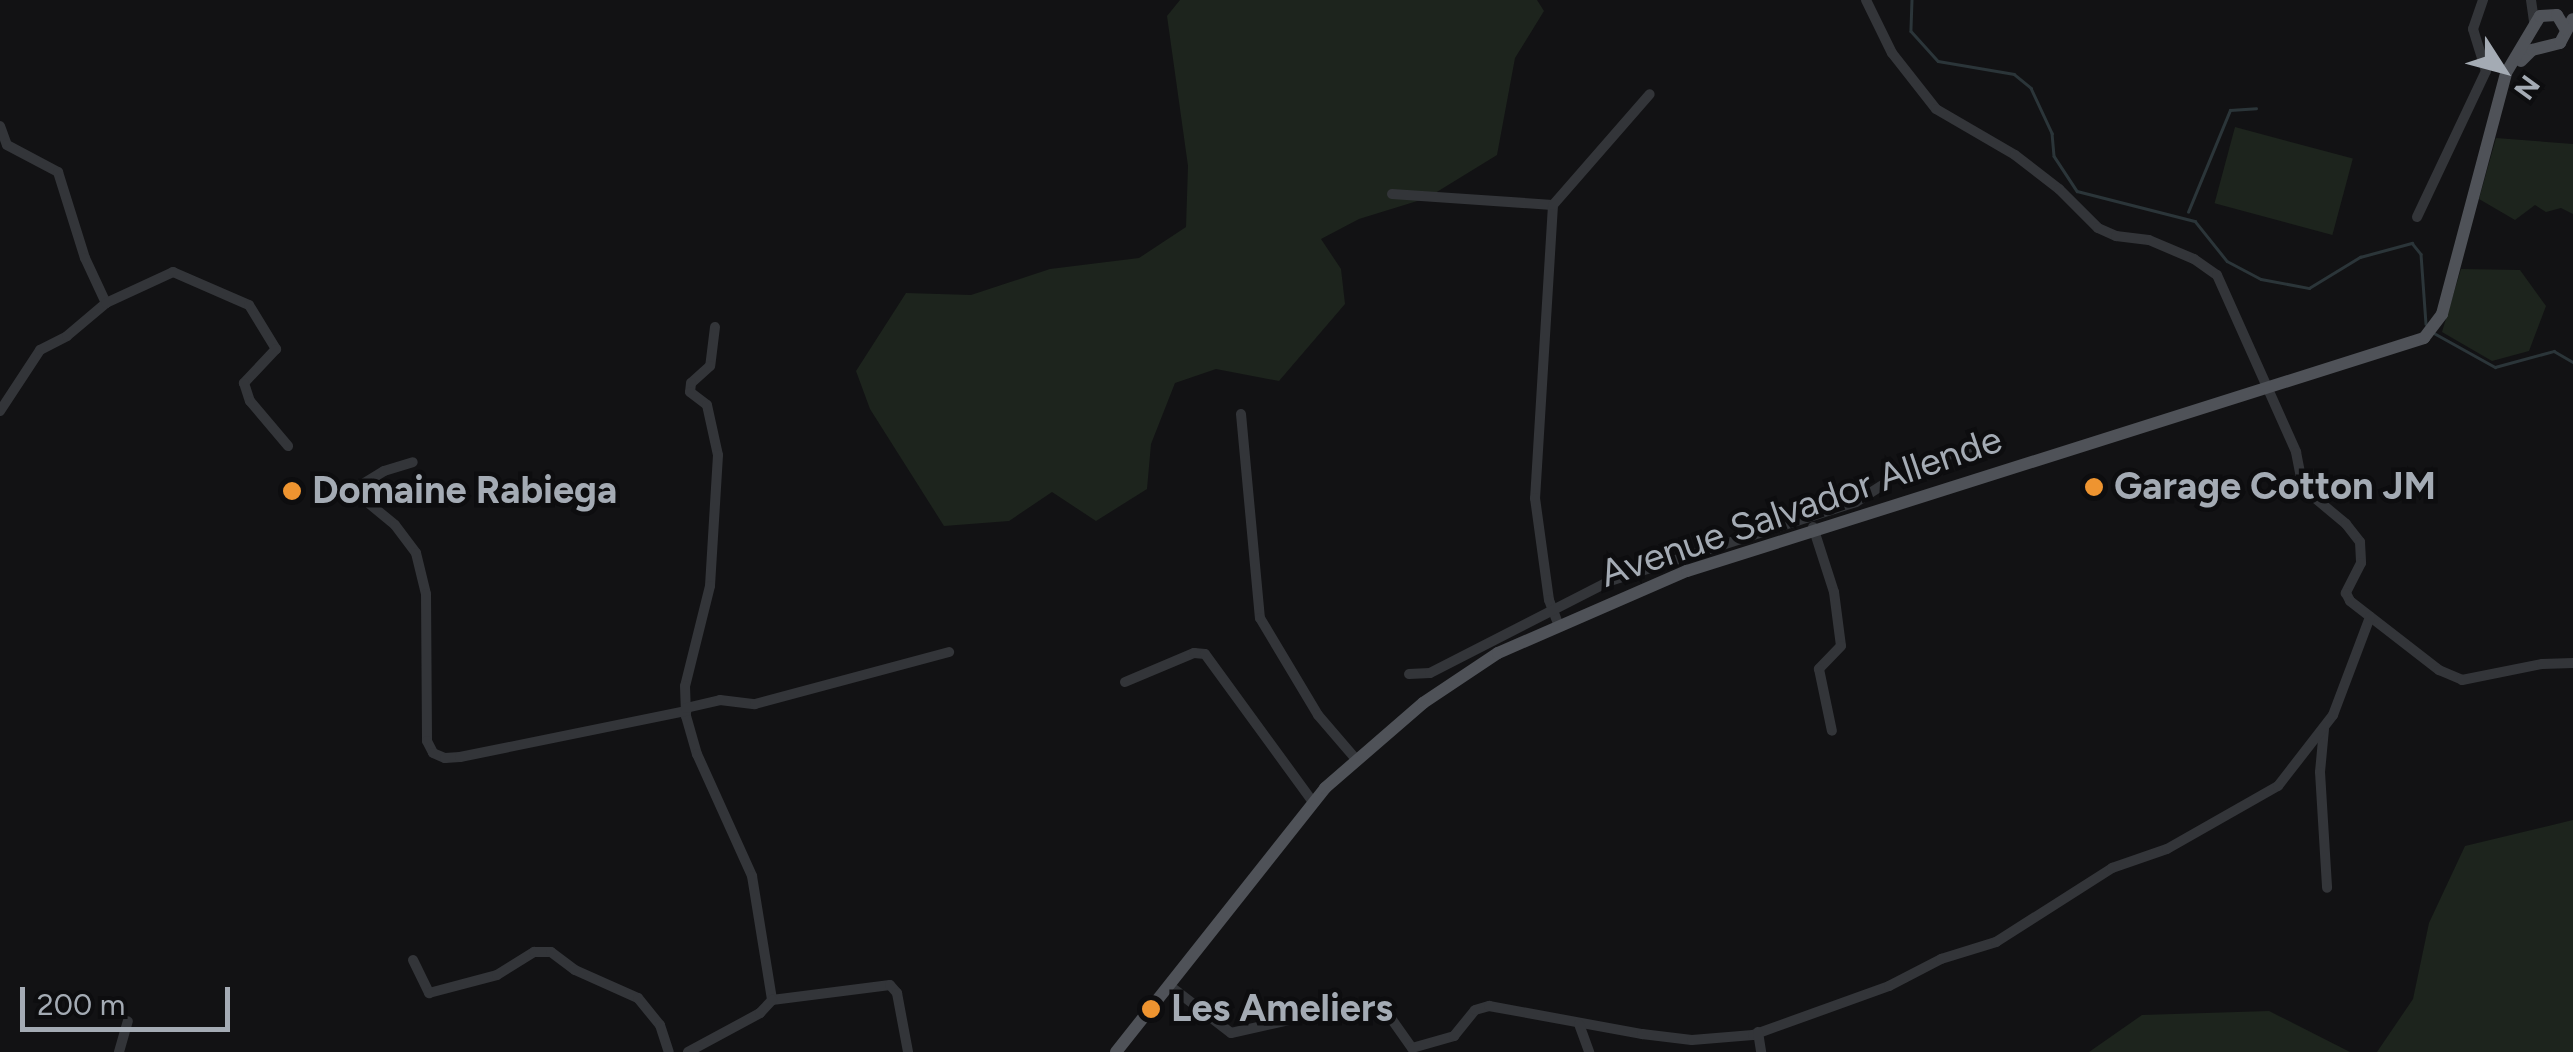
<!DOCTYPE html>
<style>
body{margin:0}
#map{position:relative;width:2573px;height:1052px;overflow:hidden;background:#121214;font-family:Figtree,sans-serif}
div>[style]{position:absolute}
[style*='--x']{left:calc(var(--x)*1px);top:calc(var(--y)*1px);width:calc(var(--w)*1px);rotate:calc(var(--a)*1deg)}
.green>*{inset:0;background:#1d241d;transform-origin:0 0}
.stream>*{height:2.5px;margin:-1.25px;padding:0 1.25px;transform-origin:1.25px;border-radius:1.25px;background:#2b3539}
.minor>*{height:10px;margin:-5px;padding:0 5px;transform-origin:5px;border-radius:5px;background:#333539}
.major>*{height:12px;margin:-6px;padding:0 6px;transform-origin:6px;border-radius:6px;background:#4f5258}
.dots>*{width:28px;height:28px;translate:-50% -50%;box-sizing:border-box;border:5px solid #0d0d0f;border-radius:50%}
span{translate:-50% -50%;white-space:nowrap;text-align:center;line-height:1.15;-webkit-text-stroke:9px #0d0d0f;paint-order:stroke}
.poi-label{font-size:38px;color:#a4abb4;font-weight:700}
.left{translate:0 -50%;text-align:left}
.street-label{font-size:38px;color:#a4abb4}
.north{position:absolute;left:2453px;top:20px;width:100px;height:100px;-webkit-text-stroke:8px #0d0d0f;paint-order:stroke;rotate:126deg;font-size:28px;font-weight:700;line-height:40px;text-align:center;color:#a4abb4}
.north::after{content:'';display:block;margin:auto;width:35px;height:45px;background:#a4abb4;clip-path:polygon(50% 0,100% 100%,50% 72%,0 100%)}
.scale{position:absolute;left:20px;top:987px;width:210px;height:45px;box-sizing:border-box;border:5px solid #a4abb4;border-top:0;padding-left:12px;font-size:30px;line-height:35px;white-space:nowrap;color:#a4abb4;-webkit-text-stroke:8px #0d0d0f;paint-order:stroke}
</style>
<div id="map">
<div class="green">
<div style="clip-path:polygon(1180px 0,1537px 0,1544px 11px,1515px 58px,1497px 155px,1427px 198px,1359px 219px,1321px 239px,1341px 269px,1345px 304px,1279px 381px,1216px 369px,1175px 383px,1151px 444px,1147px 489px,1096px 521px,1052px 492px,1009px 521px,944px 526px,870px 409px,856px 371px,906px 293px,971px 295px,1050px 269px,1139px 258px,1186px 227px,1188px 166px,1167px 16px)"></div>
<div style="left:2235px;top:127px;width:122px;height:79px;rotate:15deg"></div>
<div style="clip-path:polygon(2496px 138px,2573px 144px,2573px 214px,2561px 208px,2546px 212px,2535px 205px,2515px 220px,2479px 199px)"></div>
<div style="clip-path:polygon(2461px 269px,2520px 270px,2546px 306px,2529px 351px,2492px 361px,2442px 332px)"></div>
<div style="clip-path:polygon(2573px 820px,2573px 1052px,2377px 1052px,2413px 999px,2429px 923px,2465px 846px)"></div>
<div style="clip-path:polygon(2269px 1011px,2350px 1052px,2089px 1052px,2142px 1015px)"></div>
</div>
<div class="stream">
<div style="--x:1912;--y:0;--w:31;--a:92"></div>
<div style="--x:1911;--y:31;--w:40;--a:48"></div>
<div style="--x:1938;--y:61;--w:77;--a:9.7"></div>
<div style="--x:2014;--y:74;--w:22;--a:39"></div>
<div style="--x:2031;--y:88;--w:50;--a:65"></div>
<div style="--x:2052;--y:133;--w:23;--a:85"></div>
<div style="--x:2054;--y:156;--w:42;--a:56.7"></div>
<div style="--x:2077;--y:191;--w:122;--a:14.3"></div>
<div style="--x:2195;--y:221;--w:51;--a:51.3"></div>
<div style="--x:2227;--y:261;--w:38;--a:28"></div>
<div style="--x:2261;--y:279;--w:49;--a:10.6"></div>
<div style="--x:2309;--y:288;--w:60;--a:-31.3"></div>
<div style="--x:2360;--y:257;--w:54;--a:-15.1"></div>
<div style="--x:2412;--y:243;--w:14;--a:51"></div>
<div style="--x:2421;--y:254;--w:70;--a:85.9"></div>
<div style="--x:2188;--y:212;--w:110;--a:-67.6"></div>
<div style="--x:2230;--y:110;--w:26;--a:-4"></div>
<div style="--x:2434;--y:333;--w:70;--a:29.1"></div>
<div style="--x:2495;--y:367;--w:61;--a:-15.2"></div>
<div style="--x:2554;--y:351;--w:22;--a:30"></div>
</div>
<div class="minor">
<div style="--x:1866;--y:0;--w:59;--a:63.9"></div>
<div style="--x:1892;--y:53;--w:71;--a:51.8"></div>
<div style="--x:1936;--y:109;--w:91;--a:30.2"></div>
<div style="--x:2015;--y:155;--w:56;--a:37.7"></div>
<div style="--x:2059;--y:189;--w:55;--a:45"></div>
<div style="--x:2098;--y:228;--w:20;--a:24"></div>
<div style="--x:2116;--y:236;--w:33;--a:7"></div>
<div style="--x:2149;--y:240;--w:49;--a:22.9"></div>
<div style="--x:2194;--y:259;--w:28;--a:35"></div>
<div style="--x:2217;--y:275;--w:194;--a:65.9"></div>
<div style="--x:2296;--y:452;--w:37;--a:79"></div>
<div style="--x:2303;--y:488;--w:56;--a:39.9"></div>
<div style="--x:2346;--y:524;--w:23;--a:52"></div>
<div style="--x:2360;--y:542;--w:21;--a:87"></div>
<div style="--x:2361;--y:563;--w:34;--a:117"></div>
<div style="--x:2346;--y:593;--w:9;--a:63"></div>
<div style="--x:2350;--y:601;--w:113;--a:37.8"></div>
<div style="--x:2439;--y:670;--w:25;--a:23"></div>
<div style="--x:2462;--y:680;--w:82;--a:-11.3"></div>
<div style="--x:2542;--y:664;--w:31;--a:-2"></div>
<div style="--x:2531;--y:0;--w:22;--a:82"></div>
<div style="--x:0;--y:126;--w:20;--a:70"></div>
<div style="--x:7;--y:145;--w:58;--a:27.9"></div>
<div style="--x:58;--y:172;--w:90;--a:72.6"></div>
<div style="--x:85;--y:258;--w:50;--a:65"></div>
<div style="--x:1392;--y:194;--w:161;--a:3.9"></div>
<div style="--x:1553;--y:205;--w:294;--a:93.5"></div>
<div style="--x:1535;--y:498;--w:103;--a:82.2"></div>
<div style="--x:1549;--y:600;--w:28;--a:69"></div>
<div style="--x:1553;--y:205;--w:147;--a:-48.9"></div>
<div style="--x:2417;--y:217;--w:161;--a:-64.7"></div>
<div style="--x:2486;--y:71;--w:44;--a:-107.2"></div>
<div style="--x:2473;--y:29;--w:31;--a:-71"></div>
<div style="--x:715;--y:327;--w:39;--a:97"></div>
<div style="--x:710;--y:366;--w:25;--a:138"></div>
<div style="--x:691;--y:383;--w:9;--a:96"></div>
<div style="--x:690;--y:392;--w:21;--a:37"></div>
<div style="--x:707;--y:405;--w:51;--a:77.6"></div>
<div style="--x:718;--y:455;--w:131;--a:93.5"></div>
<div style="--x:710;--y:586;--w:103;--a:104"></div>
<div style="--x:685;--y:686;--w:30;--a:88"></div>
<div style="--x:686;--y:716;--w:40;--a:74"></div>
<div style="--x:697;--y:754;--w:134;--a:65.7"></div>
<div style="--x:752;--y:876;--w:126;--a:80.8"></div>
<div style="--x:772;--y:1000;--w:119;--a:-7.2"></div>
<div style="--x:890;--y:985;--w:11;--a:49"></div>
<div style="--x:897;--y:993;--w:60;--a:79.4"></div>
<div style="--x:0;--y:411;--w:73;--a:-56.7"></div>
<div style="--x:40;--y:350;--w:30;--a:-27"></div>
<div style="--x:67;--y:336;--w:51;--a:-40.2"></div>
<div style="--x:106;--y:303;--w:74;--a:-24.8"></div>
<div style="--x:173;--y:272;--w:83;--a:23.5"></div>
<div style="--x:249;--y:305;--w:52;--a:58.5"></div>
<div style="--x:276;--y:349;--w:47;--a:133.3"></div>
<div style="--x:244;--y:383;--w:19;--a:72"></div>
<div style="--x:250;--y:401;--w:59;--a:49.8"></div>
<div style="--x:1241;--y:414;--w:205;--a:84.7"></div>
<div style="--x:1260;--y:618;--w:113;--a:59.1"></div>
<div style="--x:1318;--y:715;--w:57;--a:49.3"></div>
<div style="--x:336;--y:490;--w:25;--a:14"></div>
<div style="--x:360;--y:496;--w:45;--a:39.6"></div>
<div style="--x:395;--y:525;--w:35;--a:53"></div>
<div style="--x:416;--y:553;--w:42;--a:76.3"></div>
<div style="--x:426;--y:594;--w:147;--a:89.6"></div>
<div style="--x:427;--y:741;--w:13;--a:63"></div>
<div style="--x:433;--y:753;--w:13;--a:23"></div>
<div style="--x:445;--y:758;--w:15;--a:-4"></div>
<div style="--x:460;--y:757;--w:231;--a:-11.5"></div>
<div style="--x:348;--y:493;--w:42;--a:-31.4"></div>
<div style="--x:384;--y:471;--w:30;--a:-17"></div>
<div style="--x:1813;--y:527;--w:68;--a:72.1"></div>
<div style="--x:1834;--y:592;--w:54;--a:82.6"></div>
<div style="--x:1841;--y:646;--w:32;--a:134"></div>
<div style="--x:1819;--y:669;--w:63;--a:78.2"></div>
<div style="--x:1409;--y:674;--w:21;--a:-3"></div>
<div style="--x:1430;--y:673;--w:202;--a:-27.1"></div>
<div style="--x:1610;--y:581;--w:258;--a:-17.8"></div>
<div style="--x:1856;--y:502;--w:59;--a:-32.6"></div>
<div style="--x:1906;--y:470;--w:96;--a:-19.4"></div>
<div style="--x:1125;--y:682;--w:75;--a:-22.8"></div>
<div style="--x:1194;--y:653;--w:11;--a:5"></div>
<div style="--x:1205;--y:654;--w:183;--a:53.9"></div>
<div style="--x:686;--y:708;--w:35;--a:-13"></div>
<div style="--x:720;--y:700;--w:35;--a:7"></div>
<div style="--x:755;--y:704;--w:201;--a:-15"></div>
<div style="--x:2324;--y:729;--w:43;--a:95.3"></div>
<div style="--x:2320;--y:772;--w:116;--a:86.5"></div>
<div style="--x:413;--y:960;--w:37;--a:64"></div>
<div style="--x:429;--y:993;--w:70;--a:-14.8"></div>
<div style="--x:497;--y:975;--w:44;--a:-31.9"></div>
<div style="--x:534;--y:952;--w:17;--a:0"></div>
<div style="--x:551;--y:952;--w:30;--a:37"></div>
<div style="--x:575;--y:970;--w:69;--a:24"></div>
<div style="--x:638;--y:998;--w:35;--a:51"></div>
<div style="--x:660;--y:1025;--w:28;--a:72"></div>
<div style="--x:1170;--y:986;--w:77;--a:37.6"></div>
<div style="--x:1231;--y:1033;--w:142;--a:-12.6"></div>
<div style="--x:1370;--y:1002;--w:14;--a:21"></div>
<div style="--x:1383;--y:1007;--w:50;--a:54.7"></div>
<div style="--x:1412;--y:1048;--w:44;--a:-15.9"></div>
<div style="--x:1454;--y:1036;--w:33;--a:-51"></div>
<div style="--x:1475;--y:1010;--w:15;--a:-16"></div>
<div style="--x:1489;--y:1006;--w:156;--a:10.4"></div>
<div style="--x:1642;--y:1034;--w:50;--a:6.8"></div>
<div style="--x:1692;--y:1040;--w:61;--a:-4.7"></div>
<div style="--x:1753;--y:1035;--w:145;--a:-19.8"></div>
<div style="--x:1889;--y:986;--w:59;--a:-27.4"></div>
<div style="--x:1941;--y:959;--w:58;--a:-17.2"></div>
<div style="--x:1996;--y:942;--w:138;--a:-32.5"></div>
<div style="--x:2112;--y:868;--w:58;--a:-19.1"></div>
<div style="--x:2167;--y:849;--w:128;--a:-29.6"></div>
<div style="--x:2278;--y:786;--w:90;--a:-52.2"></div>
<div style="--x:2333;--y:715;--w:105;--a:-69.3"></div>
<div style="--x:1579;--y:1024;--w:30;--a:70"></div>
<div style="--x:1758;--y:1032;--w:20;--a:81"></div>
<div style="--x:119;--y:1052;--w:32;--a:-74"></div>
<div style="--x:688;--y:1052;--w:82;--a:-28.4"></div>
<div style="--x:760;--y:1013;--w:18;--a:-47"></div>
</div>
<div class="major">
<div style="--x:2521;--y:61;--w:16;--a:-45"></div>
<div style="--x:2532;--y:50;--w:29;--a:-14"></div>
<div style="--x:2560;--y:43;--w:27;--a:-62"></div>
<div style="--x:1116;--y:1052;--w:337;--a:-51.6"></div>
<div style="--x:1325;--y:788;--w:130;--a:-40.9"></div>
<div style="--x:1423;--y:703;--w:90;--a:-33.7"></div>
<div style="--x:1498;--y:653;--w:206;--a:-23.5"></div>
<div style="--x:1687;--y:571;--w:773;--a:-17.54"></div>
<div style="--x:2424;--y:338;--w:30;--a:-53"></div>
<div style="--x:2442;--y:314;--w:249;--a:-75.1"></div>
<div style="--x:2506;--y:73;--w:66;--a:-59.2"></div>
<div style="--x:2540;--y:16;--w:17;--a:-3"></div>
<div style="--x:2557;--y:15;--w:17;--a:59"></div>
</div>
<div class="dots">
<div style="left:2094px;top:487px;background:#ee9430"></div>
<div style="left:292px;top:491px;background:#ee9430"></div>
<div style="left:1151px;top:1009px;background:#ee9430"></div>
</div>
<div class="poi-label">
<span class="left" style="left:2114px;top:487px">Garage Cotton JM</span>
<span class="left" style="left:312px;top:491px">Domaine Rabiega</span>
<span class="left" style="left:1171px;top:1009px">Les Ameliers</span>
</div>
<div class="street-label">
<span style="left:1801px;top:507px;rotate:-19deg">Avenue Salvador Allende</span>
</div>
<div class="north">N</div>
<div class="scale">200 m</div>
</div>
